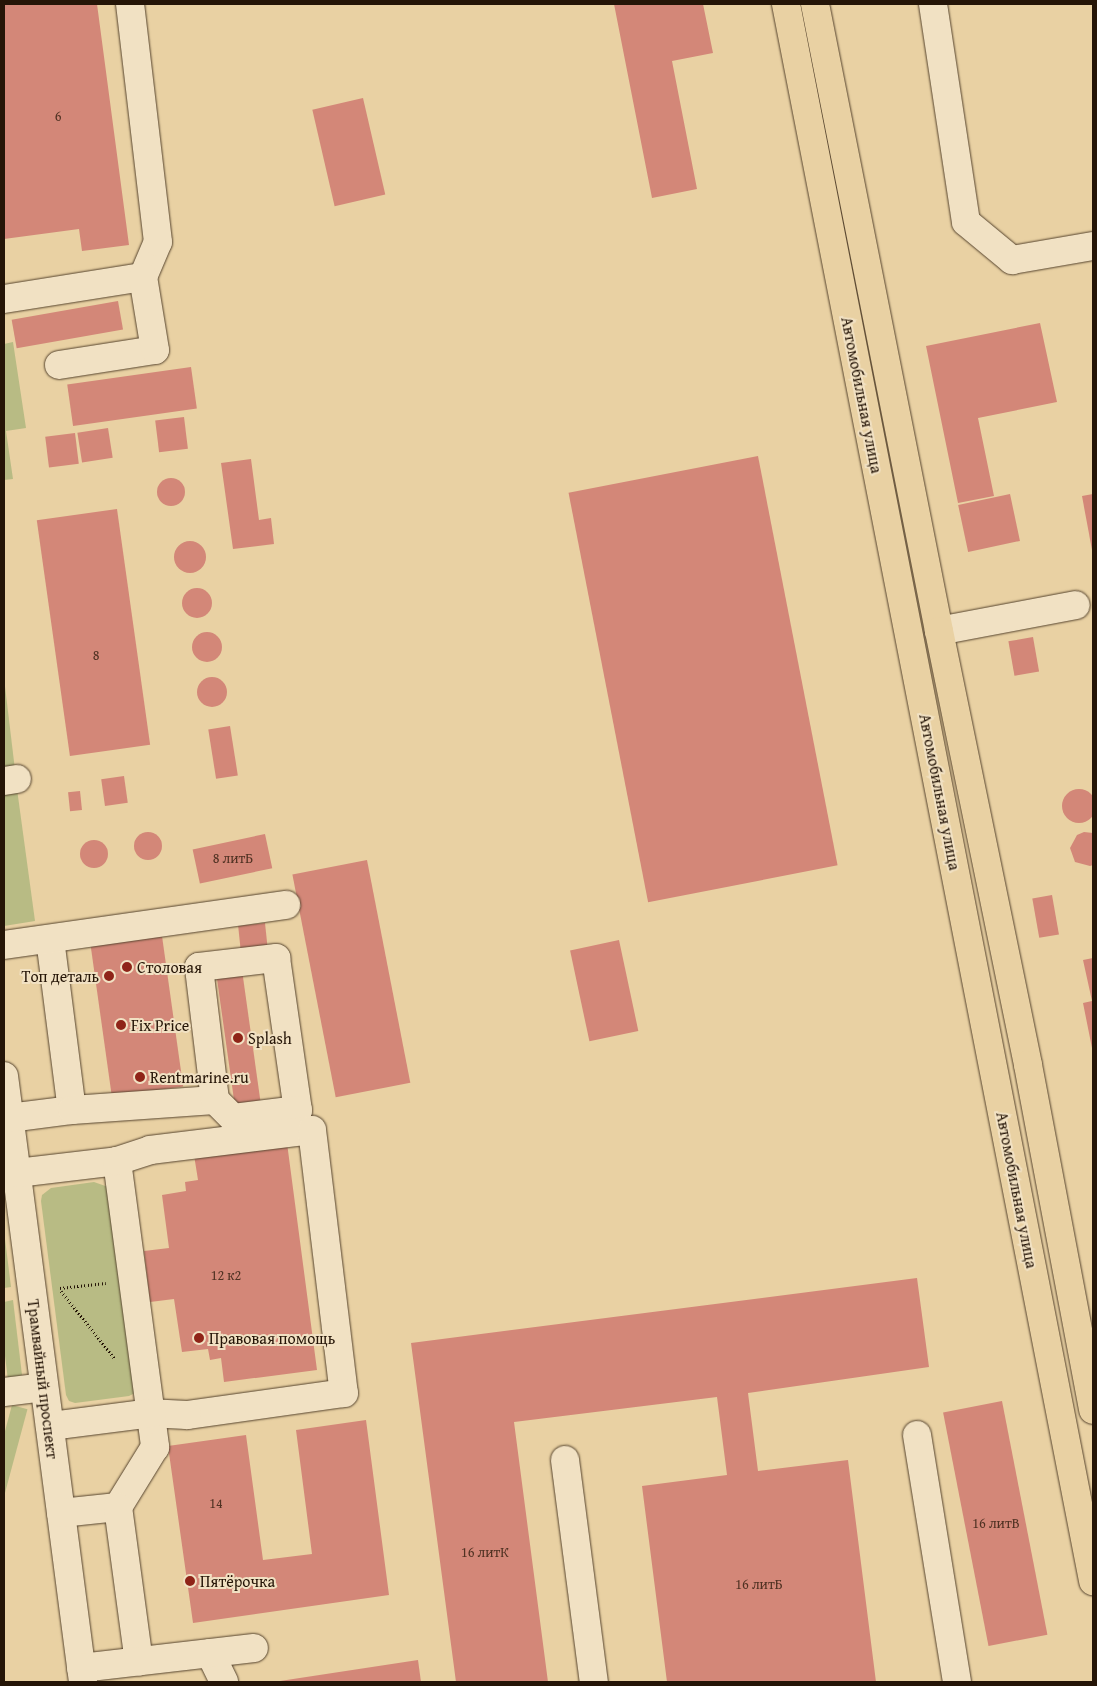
<!DOCTYPE html>
<meta charset="utf-8">
<style>
body{margin:0}
#map{position:relative;width:1097px;height:1686px;overflow:hidden;background:#e9d1a3;font-family:"Gentium Book Plus",serif}
div>[style]{position:absolute}
[style*='--x']{left:calc(var(--x)*1px);top:calc(var(--y)*1px);width:calc(var(--w)*1px);rotate:calc(var(--a)*1deg)}
.green>*{inset:0;background:#b8bb84;transform-origin:0 0}
.building>*{inset:0;background:#d38778;transform-origin:0 0}
.round{border-radius:50%}
.path>*{height:3px;margin-top:-1.5px;transform-origin:0;background:repeating-linear-gradient(90deg,#251507 0 1px,transparent 0 3.5px)}
.roads{filter:drop-shadow(0 0 1px #56442e) drop-shadow(0 0 1px #56442e)}
.minor>*{height:28px;margin:-14px;padding:0 14px;transform-origin:14px;border-radius:14px;background:#f1e1c3}
.major>*{height:28px;margin:-14px;padding:0 14px;transform-origin:14px;border-radius:14px;background:#e9d1a3}
.dots>*{width:14px;height:14px;translate:-50% -50%;box-sizing:border-box;border:2px solid #f1e1c3;border-radius:50%}
span{translate:-50% -50%;white-space:nowrap;text-align:center;line-height:1.15;-webkit-text-stroke:4px #f1e1c3;paint-order:stroke}
.number-label{font-size:14px;color:#503223}
.number-label span{-webkit-text-stroke-width:0}
.street-label{font-size:16px;color:#251507}
.poi-label{font-size:16px;color:#251507}
.left{translate:0 -50%;text-align:left}
.right{translate:-100% -50%;text-align:right}
.frame{position:absolute;inset:0;border:5px solid #251507;pointer-events:none}
</style>
<div id="map">
<div class="green">
<div style="clip-path:polygon(13px 342px,26px 428px,6px 431px,13px 479px,4px 480px,4px 344px)"></div>
<div style="clip-path:polygon(4px 678px,15px 770px,4px 771px)"></div>
<div style="clip-path:polygon(17px 789px,35px 921px,4px 926px,4px 794px)"></div>
<div style="clip-path:polygon(94px 1182px,111px 1188px,135px 1393px,129px 1396px,75px 1403px,69px 1401px,66px 1395px,41px 1201px,42px 1195px,51px 1188px)"></div>
<div style="clip-path:polygon(4px 1231px,11px 1287px,4px 1288px)"></div>
<div style="clip-path:polygon(13px 1300px,22px 1375px,8px 1380px,4px 1348px,4px 1302px)"></div>
<div style="left:12px;top:1405px;width:16px;height:279px;rotate:15deg"></div>
</div>
<div class="building">
<div style="clip-path:polygon(4px 4px,97px 4px,129px 245px,82px 251px,79px 229px,4px 239px)"></div>
<div style="clip-path:polygon(614px 4px,703px 4px,713px 53px,672px 61px,697px 189px,652px 198px)"></div>
<div style="left:363px;top:98px;width:99px;height:52px;rotate:77deg"></div>
<div style="left:118px;top:301px;width:29px;height:108px;rotate:80deg"></div>
<div style="clip-path:polygon(1040px 323px,1057px 402px,978px 418px,994px 496px,958px 503px,926px 346px)"></div>
<div style="left:191px;top:367px;width:42px;height:125px;rotate:82deg"></div>
<div style="left:184px;top:417px;width:32px;height:29px;rotate:83deg"></div>
<div style="left:108px;top:428px;width:30px;height:31px;rotate:81deg"></div>
<div style="left:75px;top:433px;width:31px;height:30px;rotate:83deg"></div>
<div style="left:758px;top:456px;width:417px;height:193px;rotate:79deg"></div>
<div style="clip-path:polygon(251px 459px,259px 520px,271px 518px,274px 544px,233px 549px,221px 463px)"></div>
<div class="round" style="left:157px;top:478px;width:28px;height:28px"></div>
<div style="left:1010px;top:494px;width:48px;height:53px;rotate:78deg"></div>
<div style="clip-path:polygon(1093px 494px,1093px 550px,1092px 550px,1082px 496px)"></div>
<div style="left:117px;top:509px;width:238px;height:81px;rotate:82deg"></div>
<div class="round" style="left:174px;top:541px;width:32px;height:32px"></div>
<div class="round" style="left:182px;top:588px;width:30px;height:30px"></div>
<div class="round" style="left:192px;top:632px;width:30px;height:30px"></div>
<div style="left:1033px;top:637px;width:35px;height:25px;rotate:80deg"></div>
<div class="round" style="left:197px;top:677px;width:30px;height:30px"></div>
<div style="left:230px;top:726px;width:50px;height:22px;rotate:81deg"></div>
<div style="left:124px;top:776px;width:27px;height:23px;rotate:82deg"></div>
<div class="round" style="left:1062px;top:789px;width:34px;height:34px"></div>
<div style="left:80px;top:791px;width:19px;height:12px;rotate:84deg"></div>
<div class="round" style="left:134px;top:832px;width:28px;height:28px"></div>
<div style="clip-path:polygon(1084px 832px,1093px 833px,1093px 865px,1090px 866px,1075px 862px,1070px 848px,1077px 835px)"></div>
<div style="left:265px;top:834px;width:35px;height:74px;rotate:78deg"></div>
<div class="round" style="left:80px;top:840px;width:28px;height:28px"></div>
<div style="left:367px;top:860px;width:227px;height:76px;rotate:79deg"></div>
<div style="left:1052px;top:895px;width:40px;height:20px;rotate:80deg"></div>
<div style="left:265px;top:923px;width:27px;height:27px;rotate:84deg"></div>
<div style="left:162px;top:936px;width:152px;height:72px;rotate:82deg"></div>
<div style="left:619px;top:940px;width:93px;height:50px;rotate:78deg"></div>
<div style="clip-path:polygon(1093px 958px,1093px 1048px,1092px 1048px,1083px 1003px,1092px 1001px,1083px 960px)"></div>
<div style="left:242px;top:970px;width:133px;height:26px;rotate:82deg"></div>
<div style="clip-path:polygon(287px 1143px,317px 1370px,224px 1382px,221px 1358px,210px 1360px,208px 1349px,182px 1352px,174px 1299px,150px 1302px,144px 1251px,169px 1248px,162px 1195px,186px 1191px,185px 1182px,198px 1180px,194px 1155px)"></div>
<div style="clip-path:polygon(917px 1278px,929px 1367px,748px 1393px,758px 1471px,848px 1460px,876px 1682px,667px 1682px,642px 1486px,727px 1475px,717px 1397px,514px 1422px,548px 1682px,456px 1682px,411px 1343px)"></div>
<div style="left:1002px;top:1401px;width:238px;height:60px;rotate:79deg"></div>
<div style="clip-path:polygon(366px 1420px,389px 1595px,193px 1623px,168px 1446px,246px 1435px,263px 1560px,312px 1554px,296px 1430px)"></div>
<div style="clip-path:polygon(418px 1660px,421px 1682px,280px 1682px,280px 1681px)"></div>
</div>
<div class="path">
<div style="--x:60;--y:1288;--w:46;--a:-6.2"></div>
<div style="--x:61;--y:1291;--w:87;--a:51.5"></div>
</div>
<div class="roads">
<div class="minor">
<div style="--x:933;--y:4;--w:220;--a:81.4"></div>
<div style="--x:966;--y:222;--w:60;--a:39.6"></div>
<div style="--x:1012;--y:260;--w:82;--a:-9.8"></div>
<div style="--x:4;--y:299;--w:141;--a:-9"></div>
<div style="--x:143;--y:277;--w:38;--a:-67"></div>
<div style="--x:158;--y:242;--w:240;--a:-96.7"></div>
<div style="--x:59;--y:365;--w:97;--a:-8.9"></div>
<div style="--x:155;--y:350;--w:74;--a:-99.3"></div>
<div style="--x:939;--y:631;--w:139;--a:-10.7"></div>
<div style="--x:4;--y:781;--w:13;--a:-9"></div>
<div style="--x:50;--y:939;--w:172;--a:82.7"></div>
<div style="--x:4;--y:945;--w:285;--a:-8.1"></div>
<div style="--x:4;--y:1076;--w:611;--a:82.57"></div>
<div style="--x:9;--y:1118;--w:64;--a:-7.2"></div>
<div style="--x:72;--y:1110;--w:143;--a:-4"></div>
<div style="--x:215;--y:1100;--w:134;--a:-96.9"></div>
<div style="--x:199;--y:967;--w:78;--a:-6.7"></div>
<div style="--x:276;--y:958;--w:154;--a:81.8"></div>
<div style="--x:298;--y:1110;--w:65;--a:173"></div>
<div style="--x:233;--y:1118;--w:25;--a:-135"></div>
<div style="--x:117;--y:1161;--w:289;--a:82.4"></div>
<div style="--x:155;--y:1447;--w:70;--a:121.7"></div>
<div style="--x:17;--y:1173;--w:101;--a:-6.8"></div>
<div style="--x:117;--y:1161;--w:35;--a:-18"></div>
<div style="--x:150;--y:1150;--w:163;--a:-7"></div>
<div style="--x:312;--y:1130;--w:265;--a:83.1"></div>
<div style="--x:344;--y:1393;--w:159;--a:172"></div>
<div style="--x:187;--y:1415;--w:35;--a:-177"></div>
<div style="--x:152;--y:1413;--w:103;--a:172.7"></div>
<div style="--x:4;--y:1392;--w:40;--a:-7.1"></div>
<div style="--x:917;--y:1435;--w:250;--a:80.8"></div>
<div style="--x:565;--y:1460;--w:224;--a:82.6"></div>
<div style="--x:61;--y:1513;--w:57;--a:-6"></div>
<div style="--x:118;--y:1507;--w:156;--a:82.3"></div>
<div style="--x:210;--y:1653;--w:32;--a:64"></div>
<div style="--x:81;--y:1668;--w:174;--a:-6.6"></div>
</div>
<div class="major">
<div style="--x:786;--y:4;--w:1607;--a:78.98"></div>
<div style="--x:815;--y:4;--w:639;--a:78.81"></div>
<div style="--x:939;--y:631;--w:443;--a:78.4"></div>
<div style="--x:1028;--y:1065;--w:351;--a:79.3"></div>
</div>
</div>
<div class="dots">
<div style="left:127px;top:967px;background:#8f2418"></div>
<div style="left:109px;top:976px;background:#8f2418"></div>
<div style="left:121px;top:1025px;background:#8f2418"></div>
<div style="left:238px;top:1038px;background:#8f2418"></div>
<div style="left:140px;top:1077px;background:#8f2418"></div>
<div style="left:199px;top:1338px;background:#8f2418"></div>
<div style="left:190px;top:1581px;background:#8f2418"></div>
</div>
<div class="number-label">
<span style="left:58px;top:116px">6</span>
<span style="left:96px;top:655px">8</span>
<span style="left:233px;top:858px">8 литБ</span>
<span style="left:226px;top:1275px">12 к2</span>
<span style="left:216px;top:1503px">14</span>
<span style="left:996px;top:1523px">16 литВ</span>
<span style="left:485px;top:1552px">16 литК</span>
<span style="left:759px;top:1584px">16 литБ</span>
</div>
<div class="street-label">
<span style="left:862px;top:395px;rotate:79deg">Автомобильная улица</span>
<span style="left:940px;top:792px;rotate:79deg">Автомобильная улица</span>
<span style="left:1017px;top:1190px;rotate:79deg">Автомобильная улица</span>
<span style="left:43px;top:1379px;rotate:83deg">Трамвайный проспект</span>
</div>
<div class="poi-label">
<span class="left" style="left:137px;top:967px">Столовая</span>
<span class="right" style="left:99px;top:976px">Топ деталь</span>
<span class="left" style="left:131px;top:1025px">Fix Price</span>
<span class="left" style="left:248px;top:1038px">Splash</span>
<span class="left" style="left:150px;top:1077px">Rentmarine.ru</span>
<span class="left" style="left:209px;top:1338px">Правовая помощь</span>
<span class="left" style="left:200px;top:1581px">Пятёрочка</span>
</div>
<div class="frame"></div>
</div>
